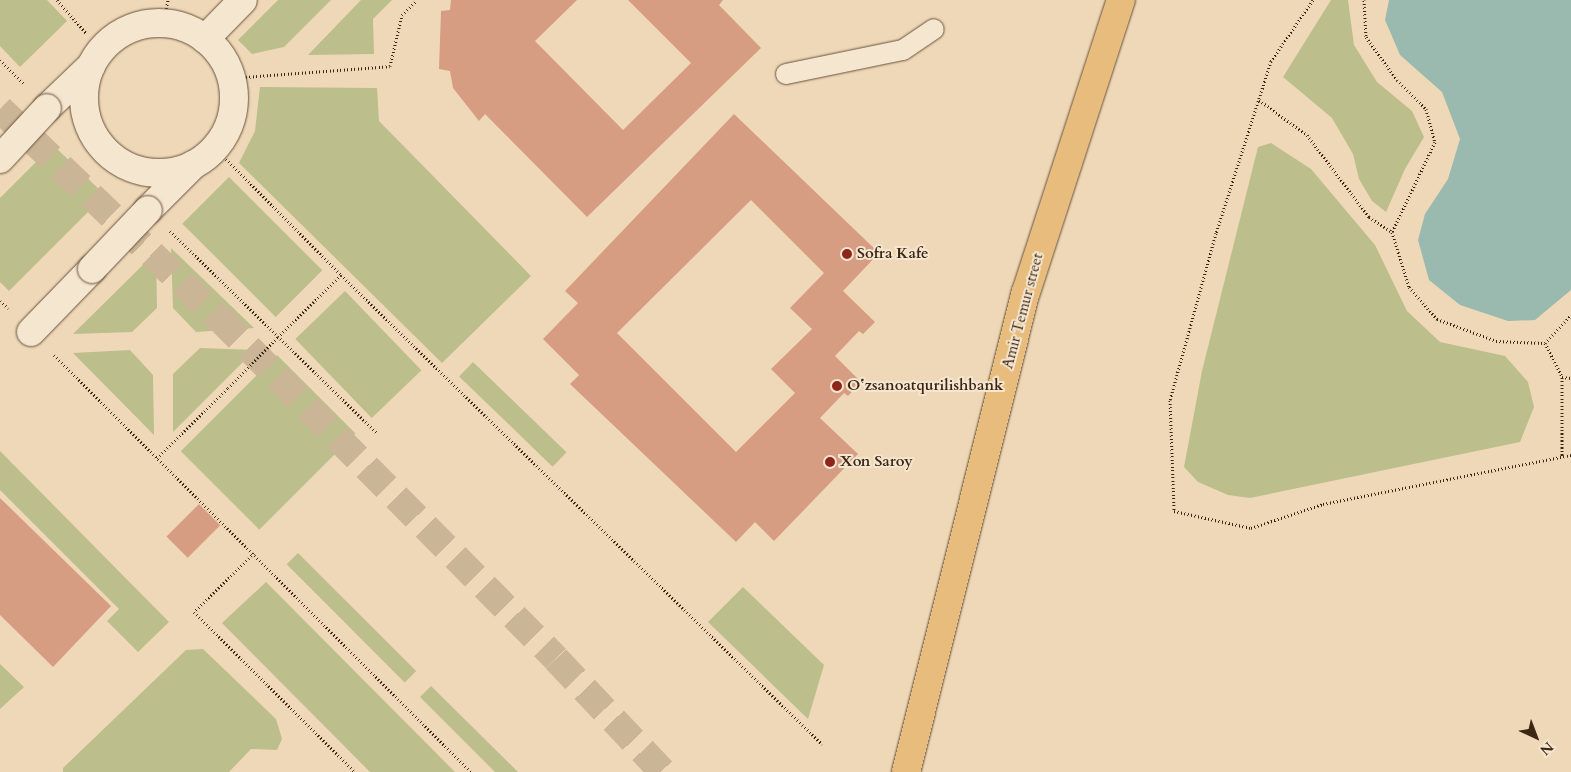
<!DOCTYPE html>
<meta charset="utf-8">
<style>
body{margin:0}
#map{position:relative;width:1571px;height:772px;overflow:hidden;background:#efd8b7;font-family:Cardo,serif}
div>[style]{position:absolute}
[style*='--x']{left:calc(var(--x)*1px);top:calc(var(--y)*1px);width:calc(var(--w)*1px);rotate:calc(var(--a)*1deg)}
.green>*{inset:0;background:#bcbe8c;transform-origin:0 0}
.water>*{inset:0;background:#9abaaf}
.building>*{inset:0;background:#d79d83;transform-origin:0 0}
.secondary-tunnel>*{height:28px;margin-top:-14px;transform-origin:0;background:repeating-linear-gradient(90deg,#cbb597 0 28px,transparent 0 42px)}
.path>*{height:3px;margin-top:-1.5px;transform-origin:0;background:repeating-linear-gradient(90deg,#3c2716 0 1px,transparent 0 3.5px)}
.roads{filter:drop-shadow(0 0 1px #69533e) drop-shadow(0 0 1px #69533e)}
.lane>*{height:20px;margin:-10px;padding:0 10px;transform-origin:10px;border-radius:10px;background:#f5e6d0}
.street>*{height:28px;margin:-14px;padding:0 14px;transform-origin:14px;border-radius:14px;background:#f5e6d0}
.street>.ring{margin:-14px;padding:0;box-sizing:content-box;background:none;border:28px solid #f5e6d0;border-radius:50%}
.primary>*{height:28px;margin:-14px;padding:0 14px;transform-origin:14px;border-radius:14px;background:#e8bc7c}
.path-bridge>*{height:3px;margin-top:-1.5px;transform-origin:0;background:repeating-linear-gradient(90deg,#3c2716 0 1px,transparent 0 3.5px)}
.bridges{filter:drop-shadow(0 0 1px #69533e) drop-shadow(0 0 1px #69533e)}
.street-bridge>*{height:28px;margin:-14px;padding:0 14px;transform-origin:14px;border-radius:14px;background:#f5e6d0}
.dots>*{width:14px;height:14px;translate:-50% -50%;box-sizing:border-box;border:2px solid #f5e6d0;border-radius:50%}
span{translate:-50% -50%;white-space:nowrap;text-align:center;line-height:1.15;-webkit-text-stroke:4px #f5e6d0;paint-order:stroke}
.poi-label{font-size:15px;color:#3c2716;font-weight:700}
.left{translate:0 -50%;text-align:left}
.street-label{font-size:15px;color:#3c2716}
.north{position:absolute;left:1511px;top:712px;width:50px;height:50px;-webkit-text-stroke:4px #f5e6d0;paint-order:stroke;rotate:137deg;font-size:14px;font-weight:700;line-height:20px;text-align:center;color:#3c2716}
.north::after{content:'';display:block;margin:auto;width:18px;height:22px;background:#3c2716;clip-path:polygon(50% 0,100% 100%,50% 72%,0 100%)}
</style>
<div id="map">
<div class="green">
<div style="clip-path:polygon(0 0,47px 0,67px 21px,20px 67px,0 46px)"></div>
<div style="clip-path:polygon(278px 0,331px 0,284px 47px,252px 54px,238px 40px)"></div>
<div style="clip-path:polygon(361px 0,392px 0,373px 19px,374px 54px,308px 55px)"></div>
<div style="clip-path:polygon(1331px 0,1348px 0,1354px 45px,1377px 82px,1412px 111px,1424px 137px,1405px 169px,1386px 212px,1372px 201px,1359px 179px,1353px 154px,1332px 118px,1283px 77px)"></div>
<div style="clip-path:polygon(260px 87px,377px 88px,379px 121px,531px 276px,442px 363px,239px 163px,255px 131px)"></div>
<div style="clip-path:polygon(1271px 143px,1311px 169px,1375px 245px,1407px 311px,1440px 342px,1505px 356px,1528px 382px,1534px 407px,1520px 442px,1250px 498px,1228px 495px,1198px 482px,1184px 467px,1202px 371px,1258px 147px)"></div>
<div style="clip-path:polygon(53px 145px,105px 195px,9px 291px,0 282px,0 198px)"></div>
<div style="left:229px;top:177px;width:132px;height:66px;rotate:45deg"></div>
<div style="clip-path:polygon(171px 248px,254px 328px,196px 332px,173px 308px)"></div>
<div style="clip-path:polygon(156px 252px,157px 308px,132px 332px,73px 334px)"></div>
<div style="left:345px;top:291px;width:110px;height:69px;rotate:46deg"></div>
<div style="clip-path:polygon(200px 348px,255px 350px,173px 432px,173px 374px)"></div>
<div style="clip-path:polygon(130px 350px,153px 375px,154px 435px,73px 353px)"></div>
<div style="left:277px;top:355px;width:111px;height:136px;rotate:45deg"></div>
<div style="left:473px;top:362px;width:130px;height:20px;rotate:44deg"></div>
<div style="clip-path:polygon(0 451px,169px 622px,138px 652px,107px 621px,119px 609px,0 490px)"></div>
<div style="left:298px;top:553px;width:167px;height:16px;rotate:45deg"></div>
<div style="clip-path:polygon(266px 582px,455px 772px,370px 772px,222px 623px)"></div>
<div style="clip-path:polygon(743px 587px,824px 665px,808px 719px,708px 622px)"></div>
<div style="clip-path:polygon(203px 649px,276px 719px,282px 739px,277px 750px,251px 749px,229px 772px,63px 772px,63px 768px,186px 650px)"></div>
<div style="clip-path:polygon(0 664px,24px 687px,0 709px)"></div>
<div style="clip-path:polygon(431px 686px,518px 772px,495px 772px,420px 697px)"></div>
</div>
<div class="water">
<div style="clip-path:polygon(1389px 0,1571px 0,1571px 290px,1535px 320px,1508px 321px,1460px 305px,1429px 280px,1418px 240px,1425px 214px,1448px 179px,1460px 139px,1442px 92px,1400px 55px,1385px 20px)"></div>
</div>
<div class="building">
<div style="clip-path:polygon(451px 0,577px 0,535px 41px,623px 130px,691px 63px,628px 0,723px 0,719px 5px,761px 48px,587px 217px,485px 114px,479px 121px,453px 88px,450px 71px,439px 69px,441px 11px,450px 10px)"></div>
<div style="clip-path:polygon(evenodd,734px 114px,879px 253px,843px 291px,875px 322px,863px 334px,859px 331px,835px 356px,861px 382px,848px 396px,844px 393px,820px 418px,858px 454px,774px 541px,755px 522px,736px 542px,570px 384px,579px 375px,543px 339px,578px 303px,565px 291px,734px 114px,751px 200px,824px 273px,790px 308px,812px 329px,771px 369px,795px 393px,736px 452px,617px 333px,751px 200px)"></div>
<div style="clip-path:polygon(0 498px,111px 606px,53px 667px,0 615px)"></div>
<div style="left:199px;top:504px;width:30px;height:46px;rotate:45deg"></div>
</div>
<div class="secondary-tunnel">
<div style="--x:0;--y:109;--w:303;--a:43.7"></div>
<div style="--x:219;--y:318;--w:479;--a:45.3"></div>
<div style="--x:556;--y:659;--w:156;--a:46.6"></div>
</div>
<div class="path">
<div style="--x:57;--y:0;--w:45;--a:48.6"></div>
<div style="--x:1313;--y:0;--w:74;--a:124.5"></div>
<div style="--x:1271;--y:61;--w:181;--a:107.7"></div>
<div style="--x:1216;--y:233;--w:173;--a:105.4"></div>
<div style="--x:1170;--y:400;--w:111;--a:87.9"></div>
<div style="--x:1174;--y:511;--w:79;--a:12.4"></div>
<div style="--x:1251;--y:528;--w:76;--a:-18.4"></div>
<div style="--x:1323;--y:504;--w:253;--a:-11.2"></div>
<div style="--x:1364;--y:0;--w:37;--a:87"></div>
<div style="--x:1366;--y:37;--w:53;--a:54.2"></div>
<div style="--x:1397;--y:80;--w:41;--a:45"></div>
<div style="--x:1426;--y:109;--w:34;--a:75"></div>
<div style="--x:1435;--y:142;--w:100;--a:115.5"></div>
<div style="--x:1392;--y:232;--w:58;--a:72.8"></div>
<div style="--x:1409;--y:287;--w:43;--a:48.8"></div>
<div style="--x:1437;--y:319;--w:63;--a:20.4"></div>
<div style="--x:1496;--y:341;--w:49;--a:2.3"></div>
<div style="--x:1545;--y:343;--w:38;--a:-47"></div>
<div style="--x:163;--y:22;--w:23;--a:-77"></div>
<div style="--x:0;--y:60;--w:34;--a:45"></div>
<div style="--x:232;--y:78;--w:158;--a:-4.3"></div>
<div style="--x:390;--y:66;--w:52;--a:-76.8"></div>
<div style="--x:402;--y:15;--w:21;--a:-45"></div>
<div style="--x:1259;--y:100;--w:59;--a:36.1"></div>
<div style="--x:1307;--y:135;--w:103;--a:52.9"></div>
<div style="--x:1369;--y:217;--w:27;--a:33"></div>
<div style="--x:226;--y:159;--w:163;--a:45.2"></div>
<div style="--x:341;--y:275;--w:88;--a:135.5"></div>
<div style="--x:170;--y:231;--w:289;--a:44.3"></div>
<div style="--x:341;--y:275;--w:672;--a:44.28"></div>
<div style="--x:0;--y:301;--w:11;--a:41"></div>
<div style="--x:1545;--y:343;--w:38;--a:63"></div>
<div style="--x:1562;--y:377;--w:9;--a:6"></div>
<div style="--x:54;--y:355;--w:590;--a:45"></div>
<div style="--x:1562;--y:377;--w:79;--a:90"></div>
<div style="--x:157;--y:458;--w:100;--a:-44.6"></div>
<div style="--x:254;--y:553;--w:84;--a:135.5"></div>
<div style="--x:194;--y:612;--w:227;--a:44.8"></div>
</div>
<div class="roads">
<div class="lane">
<div style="--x:786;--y:74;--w:119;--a:-11.6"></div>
<div style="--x:903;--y:50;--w:37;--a:-34"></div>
</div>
<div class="street">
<div class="ring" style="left:84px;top:23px;width:122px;height:122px"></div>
<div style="--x:205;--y:39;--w:54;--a:-45.7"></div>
<div style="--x:47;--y:108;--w:61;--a:-43.7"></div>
<div style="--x:148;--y:210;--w:64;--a:-45"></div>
<div style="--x:31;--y:332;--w:88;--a:-45.9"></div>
</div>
<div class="primary">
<div style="--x:906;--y:772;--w:495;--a:-76"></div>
<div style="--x:1026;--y:292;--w:307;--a:-72"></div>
</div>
</div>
<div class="path-bridge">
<div style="--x:228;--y:388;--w:71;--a:-45.6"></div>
</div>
<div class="bridges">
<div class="street-bridge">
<div style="--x:0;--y:159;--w:69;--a:-47.3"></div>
<div style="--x:92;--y:269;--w:81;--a:-46.5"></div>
</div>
</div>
<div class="dots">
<div style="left:847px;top:254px;background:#8f2418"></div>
<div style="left:837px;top:386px;background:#8f2418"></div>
<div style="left:830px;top:462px;background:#8f2418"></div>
</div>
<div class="poi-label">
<span class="left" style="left:857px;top:254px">Sofra Kafe</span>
<span class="left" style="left:847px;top:386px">Oʻzsanoatqurilishbank</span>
<span class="left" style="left:840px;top:462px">Xon Saroy</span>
</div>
<div class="street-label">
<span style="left:1023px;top:311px;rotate:-75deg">Amir Temur street</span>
</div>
<div class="north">N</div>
</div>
